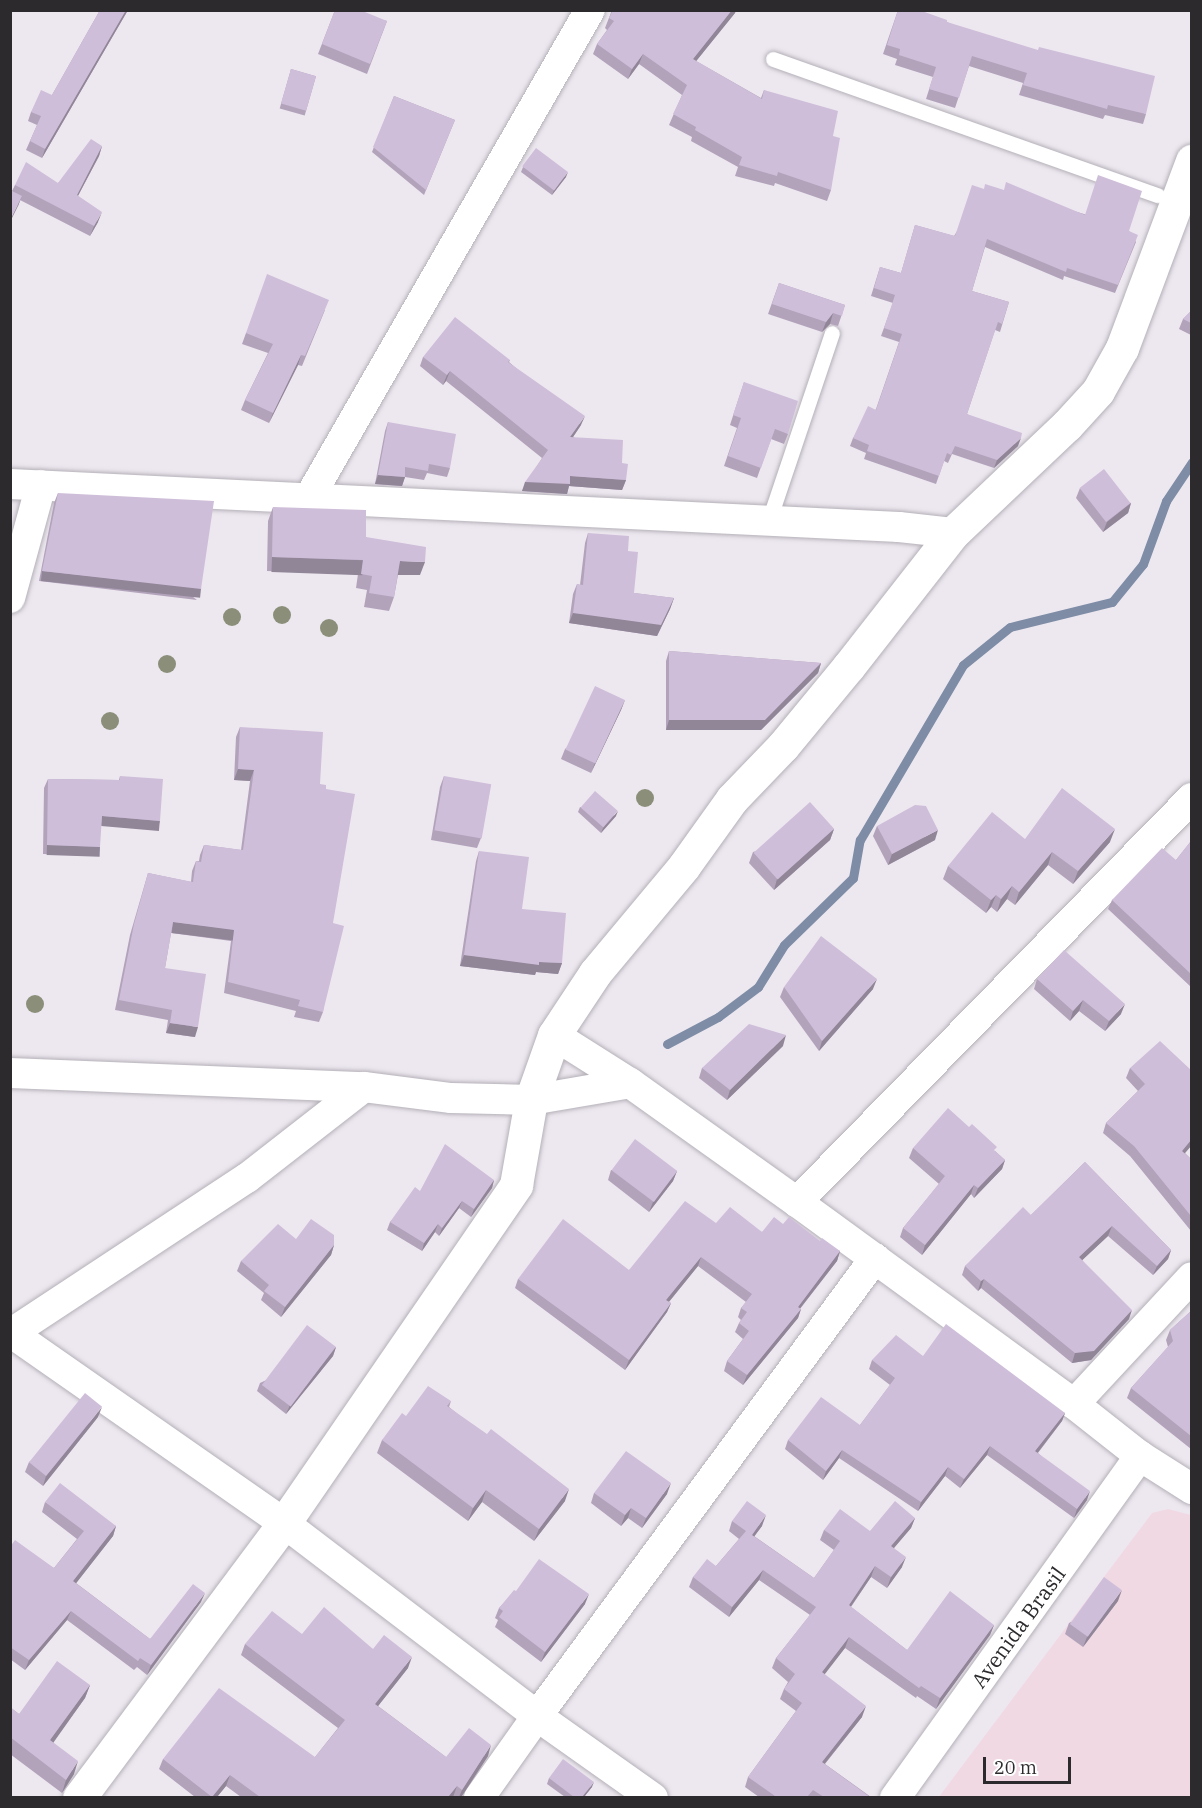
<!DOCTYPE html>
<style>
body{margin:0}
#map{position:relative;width:1202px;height:1808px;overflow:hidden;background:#ede8f0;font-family:"IBM Plex Serif",serif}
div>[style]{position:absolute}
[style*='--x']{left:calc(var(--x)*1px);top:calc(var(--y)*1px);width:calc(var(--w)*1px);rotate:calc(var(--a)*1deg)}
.education>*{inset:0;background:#f1d9e4}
.stream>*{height:9px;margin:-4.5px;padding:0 4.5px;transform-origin:4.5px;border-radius:4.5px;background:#7e8ca6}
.roads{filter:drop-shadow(0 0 2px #b5b0b8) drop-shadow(0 0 2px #b5b0b8)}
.service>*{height:15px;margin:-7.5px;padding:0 7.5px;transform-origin:7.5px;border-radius:7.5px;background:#fff}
.minor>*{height:30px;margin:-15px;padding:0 15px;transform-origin:15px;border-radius:15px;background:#fff}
.tertiary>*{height:33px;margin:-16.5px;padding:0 16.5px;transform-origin:16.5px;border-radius:16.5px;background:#fff}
.trees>*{width:18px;height:18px;margin:-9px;border-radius:50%;background:#8b8f79}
.wall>*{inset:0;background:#b2a3bb;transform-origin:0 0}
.shaded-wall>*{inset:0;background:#918598;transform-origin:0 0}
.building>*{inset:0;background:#cfbed9;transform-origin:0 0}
span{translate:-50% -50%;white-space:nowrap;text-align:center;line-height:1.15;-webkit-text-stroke:4.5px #fff;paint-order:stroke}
.street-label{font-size:21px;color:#2c2a2d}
.frame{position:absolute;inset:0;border:12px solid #2c2a2d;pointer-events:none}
.scale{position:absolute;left:983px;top:1757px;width:88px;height:27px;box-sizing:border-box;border:3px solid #2c2a2d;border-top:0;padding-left:8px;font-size:18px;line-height:21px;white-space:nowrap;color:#2c2a2d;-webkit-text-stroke:4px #fff;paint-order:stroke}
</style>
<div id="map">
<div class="education">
<div style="clip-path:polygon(1168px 1509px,1191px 1515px,1191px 1797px,938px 1798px,1152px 1513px)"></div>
</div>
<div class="stream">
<div style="--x:667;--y:1044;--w:58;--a:-27.9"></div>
<div style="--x:718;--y:1017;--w:50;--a:-36.9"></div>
<div style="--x:758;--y:987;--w:49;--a:-58.2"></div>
<div style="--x:784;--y:945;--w:96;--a:-44.2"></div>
<div style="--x:853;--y:878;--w:39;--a:-80"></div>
<div style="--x:860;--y:840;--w:203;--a:-59.5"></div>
<div style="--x:963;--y:665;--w:60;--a:-39"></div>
<div style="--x:1010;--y:627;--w:105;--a:-13.8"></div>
<div style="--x:1112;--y:602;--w:49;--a:-50.8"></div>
<div style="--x:1143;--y:564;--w:67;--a:-69.9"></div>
<div style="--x:1166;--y:501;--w:47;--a:-56.3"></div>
</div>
<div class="roads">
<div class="service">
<div style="--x:773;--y:59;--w:408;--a:19.5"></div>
<div style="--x:769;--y:520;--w:197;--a:-71.4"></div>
</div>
<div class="minor">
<div style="--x:10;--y:484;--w:890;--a:2.77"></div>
<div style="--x:899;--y:527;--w:54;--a:6.3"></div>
<div style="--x:309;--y:498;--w:563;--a:-60.07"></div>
<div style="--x:10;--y:598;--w:117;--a:-74.7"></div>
<div style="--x:554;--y:1035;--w:90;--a:32.3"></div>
<div style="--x:630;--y:1083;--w:205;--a:35.5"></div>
<div style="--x:797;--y:1202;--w:343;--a:36.1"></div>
<div style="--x:1074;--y:1404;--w:84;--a:38.2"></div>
<div style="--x:1140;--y:1456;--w:62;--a:32.4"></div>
<div style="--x:10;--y:1073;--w:354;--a:2.3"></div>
<div style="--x:364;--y:1087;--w:88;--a:7.2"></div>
<div style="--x:451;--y:1098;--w:80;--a:1.4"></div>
<div style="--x:531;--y:1100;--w:100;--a:-9.7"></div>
<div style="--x:797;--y:1202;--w:565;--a:-45.65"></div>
<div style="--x:10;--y:1332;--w:334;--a:34.9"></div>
<div style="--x:284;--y:1523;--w:318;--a:37.3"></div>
<div style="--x:537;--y:1716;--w:142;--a:35.3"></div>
<div style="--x:10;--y:1334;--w:284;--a:-33.4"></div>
<div style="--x:247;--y:1178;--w:148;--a:-37.9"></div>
<div style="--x:1074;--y:1404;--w:173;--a:-47.1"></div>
<div style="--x:479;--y:1798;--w:100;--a:-54.7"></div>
<div style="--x:537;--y:1716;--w:569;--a:-53.57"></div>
<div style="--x:895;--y:1798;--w:421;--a:-54.4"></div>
</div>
<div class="tertiary">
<div style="--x:79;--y:1798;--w:343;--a:-53.3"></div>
<div style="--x:284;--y:1523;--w:410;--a:-55.5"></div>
<div style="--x:516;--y:1185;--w:86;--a:-80"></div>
<div style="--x:531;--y:1100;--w:69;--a:-70.5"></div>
<div style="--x:554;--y:1035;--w:74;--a:-56.5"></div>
<div style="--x:595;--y:973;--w:139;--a:-50.2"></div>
<div style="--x:684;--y:866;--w:82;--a:-54.4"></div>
<div style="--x:732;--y:799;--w:74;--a:-46.1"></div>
<div style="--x:783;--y:746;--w:104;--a:-50.5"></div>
<div style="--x:849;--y:666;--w:169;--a:-52"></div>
<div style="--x:953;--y:533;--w:157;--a:-43.5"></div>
<div style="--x:1067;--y:425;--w:46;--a:-47.6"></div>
<div style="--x:1098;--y:391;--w:49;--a:-60.8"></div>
<div style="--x:1122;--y:348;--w:200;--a:-69.5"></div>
</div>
</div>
<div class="trees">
<div style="left:282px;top:615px"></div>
<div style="left:232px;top:617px"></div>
<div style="left:329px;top:628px"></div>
<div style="left:167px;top:664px"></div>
<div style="left:110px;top:721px"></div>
<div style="left:645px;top:798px"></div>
<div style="left:35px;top:1004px"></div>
</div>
<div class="wall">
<div style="clip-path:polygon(100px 10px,128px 10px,42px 158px,26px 150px,37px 125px,28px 121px,31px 112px,52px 95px)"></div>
<div style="clip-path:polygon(335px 10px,387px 21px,367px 74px,318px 54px)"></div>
<div style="clip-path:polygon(612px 10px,736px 10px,735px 13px,696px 61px,761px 98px,764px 90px,833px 136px,831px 190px,827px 201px,775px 183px,774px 186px,735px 176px,738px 167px,691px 141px,692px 137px,669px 125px,682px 95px,639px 64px,628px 79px,593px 54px,597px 44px,607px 30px,605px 28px)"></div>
<div style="clip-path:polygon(898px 10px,947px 22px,1146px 114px,1143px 124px,1105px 115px,1103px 119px,1019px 95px,1023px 83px,969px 66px,955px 108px,926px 99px,933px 77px,895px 65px,897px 59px,883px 54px)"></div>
<div style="left:291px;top:69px;width:26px;height:41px;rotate:16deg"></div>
<div style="clip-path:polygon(394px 96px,455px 120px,424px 195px,372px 152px)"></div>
<div style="clip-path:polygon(102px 146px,99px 156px,78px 196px,98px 222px,90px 236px,20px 200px,18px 206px,12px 191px,15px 185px,58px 183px)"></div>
<div style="clip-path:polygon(523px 167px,566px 177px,552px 195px,521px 172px)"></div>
<div style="clip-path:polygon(984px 189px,1003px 190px,1084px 214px,1129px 231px,1136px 242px,1115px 293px,1064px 276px,1063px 280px,985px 247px,972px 291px,1009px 302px,1000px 332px,995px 330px,967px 414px,1018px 446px,994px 468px,952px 454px,948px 463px,944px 461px,936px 484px,864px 459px,866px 453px,850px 446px,853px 438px,876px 409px,899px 342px,881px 336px,893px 303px,871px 296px,880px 267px,901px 273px,915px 225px,954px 236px)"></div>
<div style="clip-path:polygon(779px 283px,845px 305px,838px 326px,830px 324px,822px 332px,768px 314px)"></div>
<div style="clip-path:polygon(325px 310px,302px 366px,298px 365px,269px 423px,241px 410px,245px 400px,268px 353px,242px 344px,246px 333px)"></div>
<div style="clip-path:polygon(1191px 311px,1191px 335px,1179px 329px,1183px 319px)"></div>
<div style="clip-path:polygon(423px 357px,510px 360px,509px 362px,581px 425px,573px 437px,622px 463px,626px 480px,622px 490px,569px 486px,567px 494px,522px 491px,542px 458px,446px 381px,443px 385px,420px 366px)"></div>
<div style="clip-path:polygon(744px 382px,788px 434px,784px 444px,771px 439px,757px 478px,724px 466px,737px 428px,730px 425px)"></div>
<div style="clip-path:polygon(388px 422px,450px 468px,447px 477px,427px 473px,424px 480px,405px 477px,402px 486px,375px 484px,385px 431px)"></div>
<div style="clip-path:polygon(1080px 488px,1131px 503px,1128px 513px,1103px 532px,1076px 498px)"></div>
<div style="clip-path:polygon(58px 493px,197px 600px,39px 581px,54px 503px)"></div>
<div style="clip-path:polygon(273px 507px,366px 537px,420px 575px,398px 575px,394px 597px,389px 611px,364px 607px,367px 590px,356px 588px,358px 574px,267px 571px,268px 521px)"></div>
<div style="clip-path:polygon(588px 533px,628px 551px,634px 593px,674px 598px,670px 609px,657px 636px,569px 623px,573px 594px,577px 584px,580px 585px,585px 543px)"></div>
<div style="clip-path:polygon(669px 651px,821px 663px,818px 673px,761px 730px,666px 730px,666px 661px)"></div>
<div style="clip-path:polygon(625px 700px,621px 710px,591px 773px,561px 759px,565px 749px)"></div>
<div style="clip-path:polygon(240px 727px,320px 784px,326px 789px,333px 923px,323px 1012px,319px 1022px,294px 1017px,296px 1011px,224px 993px,231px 941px,171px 933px,165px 968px,195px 1037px,166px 1033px,168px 1020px,115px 1010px,130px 935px,148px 873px,191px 882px,192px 871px,196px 861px,199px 861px,200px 855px,204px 845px,241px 850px,250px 781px,234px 780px,236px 737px)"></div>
<div style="clip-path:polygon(120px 776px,160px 821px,157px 830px,101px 825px,97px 856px,43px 854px,44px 788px,48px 779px,119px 780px)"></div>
<div style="clip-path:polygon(444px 776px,481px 838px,477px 848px,431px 840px,440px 787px)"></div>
<div style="clip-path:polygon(580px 807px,616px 816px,601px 833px,578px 812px)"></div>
<div style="clip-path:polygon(877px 826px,935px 840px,888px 865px,873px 836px)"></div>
<div style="clip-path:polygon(834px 829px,830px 840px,774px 890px,749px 863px,753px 852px)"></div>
<div style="clip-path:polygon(1025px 839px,1110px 842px,1073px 884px,1048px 865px,1015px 905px,1007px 899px,997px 912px,991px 907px,986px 913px,943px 879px,948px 866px)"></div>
<div style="clip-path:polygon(1191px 841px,1191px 987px,1108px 909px,1112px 900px,1176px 860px)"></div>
<div style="clip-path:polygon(479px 851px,562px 963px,558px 974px,536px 972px,535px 975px,460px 966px,476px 861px)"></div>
<div style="clip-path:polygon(1037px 979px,1121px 1014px,1105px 1031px,1079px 1011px,1070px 1021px,1034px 989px)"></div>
<div style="clip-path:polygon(784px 987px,873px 989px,819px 1051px,780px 997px)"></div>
<div style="clip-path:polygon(783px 1046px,727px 1100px,699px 1078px,702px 1068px)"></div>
<div style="clip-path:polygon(1130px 1068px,1191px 1070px,1191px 1146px,1185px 1153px,1191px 1159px,1191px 1231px,1130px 1156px,1103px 1133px,1106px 1123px,1138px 1091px,1126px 1078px)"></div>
<div style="clip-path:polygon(913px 1148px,995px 1151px,1005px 1160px,1002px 1169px,974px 1198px,971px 1194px,922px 1255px,900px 1237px,903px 1228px,939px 1184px,909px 1158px)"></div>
<div style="clip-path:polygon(1085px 1162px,1171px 1250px,1168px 1259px,1153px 1275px,1108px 1236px,1082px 1260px,1129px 1319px,1091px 1360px,1072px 1363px,981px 1288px,978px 1291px,962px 1275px,965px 1266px,1031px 1215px)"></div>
<div style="clip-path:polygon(611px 1170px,677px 1171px,673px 1181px,649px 1212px,608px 1180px)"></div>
<div style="clip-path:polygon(494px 1180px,492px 1188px,471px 1217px,459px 1208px,439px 1236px,435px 1232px,422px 1251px,387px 1230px,390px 1222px,420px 1191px)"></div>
<div style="clip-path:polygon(716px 1223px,762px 1232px,783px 1224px,840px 1251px,837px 1261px,800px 1309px,801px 1309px,798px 1318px,743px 1385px,724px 1371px,727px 1361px,743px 1339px,735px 1332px,739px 1323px,741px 1320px,738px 1317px,741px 1308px,746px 1302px,698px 1266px,669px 1302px,671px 1303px,667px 1312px,625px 1370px,515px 1288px,518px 1279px,629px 1270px)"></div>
<div style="clip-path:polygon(296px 1239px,334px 1245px,331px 1255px,281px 1317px,261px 1300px,264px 1293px,237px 1271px,241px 1261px)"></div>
<div style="clip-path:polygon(1191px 1311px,1191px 1449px,1127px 1398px,1131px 1388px,1168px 1347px,1166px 1340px,1170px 1330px)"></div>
<div style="clip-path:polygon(336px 1347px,333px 1356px,286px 1414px,257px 1391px,260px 1383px)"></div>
<div style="clip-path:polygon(923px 1356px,1065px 1413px,1062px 1421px,1038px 1453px,1087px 1500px,1074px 1518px,987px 1455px,960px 1488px,945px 1476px,918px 1511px,839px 1458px,823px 1480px,785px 1449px,788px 1440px,860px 1425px,890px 1385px,869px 1369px,872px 1360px)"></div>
<div style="clip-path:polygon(451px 1401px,449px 1407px,565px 1501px,534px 1541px,482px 1502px,468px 1521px,377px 1453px,382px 1440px)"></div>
<div style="clip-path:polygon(98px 1417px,43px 1486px,25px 1472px,29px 1462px)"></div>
<div style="clip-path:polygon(594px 1493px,667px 1494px,642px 1528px,628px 1518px,621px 1526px,591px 1503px)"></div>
<div style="clip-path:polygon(45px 1502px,116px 1526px,113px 1536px,76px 1583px,150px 1639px,201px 1602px,147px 1675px,137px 1667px,134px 1670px,67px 1620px,25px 1670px,10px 1659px,10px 1547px,54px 1568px,77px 1539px,42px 1512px)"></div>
<div style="clip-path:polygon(915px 1518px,911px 1528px,894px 1548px,902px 1567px,887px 1588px,871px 1577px,851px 1607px,907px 1650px,994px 1625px,990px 1635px,936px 1709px,917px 1696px,916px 1698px,845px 1648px,824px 1674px,862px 1717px,825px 1764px,871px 1797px,759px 1797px,745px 1787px,748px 1777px,796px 1711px,780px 1699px,784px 1689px,788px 1682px,772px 1668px,776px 1658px,810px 1615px,759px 1580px,729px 1617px,689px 1587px,693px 1577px,716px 1566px,739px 1539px,729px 1531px,732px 1521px,762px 1526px,754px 1536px,814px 1578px,834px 1550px,820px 1540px,824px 1530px,870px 1531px)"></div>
<div style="clip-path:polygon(516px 1591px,585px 1604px,541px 1662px,495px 1627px,498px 1620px,495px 1618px,499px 1608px)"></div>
<div style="clip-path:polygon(1118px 1601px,1083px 1647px,1065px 1634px,1069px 1623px)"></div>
<div style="clip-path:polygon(302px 1634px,373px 1649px,408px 1668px,378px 1706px,446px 1757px,488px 1756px,461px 1797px,241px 1797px,226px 1786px,217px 1797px,195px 1797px,159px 1769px,163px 1759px,315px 1757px,338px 1728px,241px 1655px,245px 1644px)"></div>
<div style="clip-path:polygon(90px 1685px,85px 1698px,53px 1742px,74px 1774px,62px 1793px,10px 1754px,10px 1707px,19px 1714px)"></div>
<div style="clip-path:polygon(549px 1778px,592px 1787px,584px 1797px,565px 1797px,547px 1784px)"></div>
</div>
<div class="shaded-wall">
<div style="clip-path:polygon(126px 10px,128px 10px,42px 158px,45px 149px)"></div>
<div style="clip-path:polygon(732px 10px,736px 10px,735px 13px,689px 70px,693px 59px)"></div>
<div style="clip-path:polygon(643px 54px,639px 64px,628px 79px,632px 69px)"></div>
<div style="clip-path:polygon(102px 146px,99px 156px,73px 205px,77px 195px)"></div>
<div style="clip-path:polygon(568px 172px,566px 177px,552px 195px,554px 190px)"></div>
<div style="clip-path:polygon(22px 196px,18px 206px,10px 222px,10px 220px)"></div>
<div style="clip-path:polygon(102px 212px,98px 222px,90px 236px,94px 226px)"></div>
<div style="clip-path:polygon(833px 313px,830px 324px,822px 332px,826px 322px)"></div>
<div style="clip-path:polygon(301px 355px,298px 365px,269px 423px,273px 413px)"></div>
<div style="clip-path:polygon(450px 371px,446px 381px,443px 385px,447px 375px)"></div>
<div style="clip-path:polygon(585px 416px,581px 425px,567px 446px,570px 437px)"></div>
<div style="clip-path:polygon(1021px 438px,1018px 446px,994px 468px,997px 460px)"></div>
<div style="clip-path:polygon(378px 475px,405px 477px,402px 486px,375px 484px)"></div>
<div style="clip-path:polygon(570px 476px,626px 480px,622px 490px,569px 486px,567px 494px,522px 491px,525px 482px)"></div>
<div style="clip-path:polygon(1131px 503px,1128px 513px,1103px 532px,1107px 522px)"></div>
<div style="left:272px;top:557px;width:91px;height:15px;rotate:2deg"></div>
<div style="clip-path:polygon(400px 561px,425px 562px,420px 575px,395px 575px)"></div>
<div style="left:42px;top:571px;width:160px;height:10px;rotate:6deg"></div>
<div style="clip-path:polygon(674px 598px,670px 609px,657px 636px,569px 623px,573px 613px)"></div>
<div style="clip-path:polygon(821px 663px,818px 673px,761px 730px,666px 730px,669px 720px)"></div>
<div style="clip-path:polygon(625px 700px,621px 710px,591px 773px,595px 763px)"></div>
<div style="clip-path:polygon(238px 769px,254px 770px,250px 781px,234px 780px)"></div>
<div style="clip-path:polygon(618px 811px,616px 816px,601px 833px,603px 828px)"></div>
<div style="left:102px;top:816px;width:58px;height:10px;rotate:5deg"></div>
<div style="clip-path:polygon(834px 829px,830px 840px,774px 890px,777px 879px)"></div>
<div style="clip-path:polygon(1115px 829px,1110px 842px,1073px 884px,1078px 871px)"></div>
<div style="clip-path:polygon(938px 830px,935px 840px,888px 865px,892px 854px)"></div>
<div style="left:47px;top:845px;width:53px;height:10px;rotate:2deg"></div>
<div style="clip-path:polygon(1052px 852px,1048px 865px,1015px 905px,1019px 892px)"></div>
<div style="clip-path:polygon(1012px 886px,1007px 899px,997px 912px,1001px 899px)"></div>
<div style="clip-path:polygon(996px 895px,991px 907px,986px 913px,991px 900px)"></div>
<div style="left:173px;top:922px;width:62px;height:11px;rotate:7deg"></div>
<div style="clip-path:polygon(464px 955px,539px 962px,562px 963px,558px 974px,536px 972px,535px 975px,460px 966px)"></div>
<div style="clip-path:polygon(877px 979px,873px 989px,819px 1051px,822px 1041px)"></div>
<div style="clip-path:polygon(1083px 1000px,1079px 1011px,1070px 1021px,1073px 1011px)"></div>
<div style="clip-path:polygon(1125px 1004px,1121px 1014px,1105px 1031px,1109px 1021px)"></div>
<div style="clip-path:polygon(170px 1023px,198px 1027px,195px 1037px,166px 1033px)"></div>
<div style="clip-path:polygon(786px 1035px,783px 1046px,727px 1100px,730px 1090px)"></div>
<div style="clip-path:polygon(1191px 1140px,1191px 1146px,1178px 1161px,1182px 1151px)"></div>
<div style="clip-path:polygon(1005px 1160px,1002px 1169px,974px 1198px,978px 1188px)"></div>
<div style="clip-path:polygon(677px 1171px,673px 1181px,649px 1212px,653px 1202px)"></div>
<div style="clip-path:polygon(494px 1180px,492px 1188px,471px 1217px,474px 1209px)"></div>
<div style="clip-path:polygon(974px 1185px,971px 1194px,922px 1255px,925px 1245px)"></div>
<div style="clip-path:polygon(462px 1201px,459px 1208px,439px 1236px,442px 1228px)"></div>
<div style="clip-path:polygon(438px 1224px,435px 1232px,422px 1251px,424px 1243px)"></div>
<div style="clip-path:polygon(1112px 1226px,1108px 1236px,1075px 1267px,1079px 1257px)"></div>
<div style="clip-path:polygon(334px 1245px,331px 1255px,281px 1317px,285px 1307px)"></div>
<div style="clip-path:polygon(1171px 1250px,1168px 1259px,1153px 1275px,1157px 1266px)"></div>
<div style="clip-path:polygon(840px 1251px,837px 1261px,794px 1316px,798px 1307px)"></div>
<div style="clip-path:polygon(701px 1257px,698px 1266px,663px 1309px,666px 1300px)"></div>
<div style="clip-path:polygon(984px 1279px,981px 1288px,978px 1291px,981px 1281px)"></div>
<div style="clip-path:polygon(671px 1303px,667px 1312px,625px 1370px,629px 1360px)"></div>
<div style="clip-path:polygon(801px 1309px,798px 1318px,743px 1385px,747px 1375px)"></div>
<div style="clip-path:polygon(1132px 1310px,1129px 1319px,1091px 1360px,1072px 1363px,1075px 1353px)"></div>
<div style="clip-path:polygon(336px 1347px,333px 1356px,286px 1414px,290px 1405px)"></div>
<div style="clip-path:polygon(102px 1407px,98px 1417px,43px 1486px,46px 1476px)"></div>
<div style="clip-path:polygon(1065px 1413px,1062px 1421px,1032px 1460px,1035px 1451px)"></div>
<div style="clip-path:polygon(990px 1446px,987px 1455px,960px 1488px,964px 1479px)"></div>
<div style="clip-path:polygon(842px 1450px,839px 1458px,823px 1480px,826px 1471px)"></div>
<div style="clip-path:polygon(948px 1467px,945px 1476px,918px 1511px,921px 1502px)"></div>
<div style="clip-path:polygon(671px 1483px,667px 1494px,642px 1528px,646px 1518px)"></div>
<div style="clip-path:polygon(569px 1489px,565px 1501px,534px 1541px,539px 1529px)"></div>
<div style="clip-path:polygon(486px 1490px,482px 1502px,468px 1521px,473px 1508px)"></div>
<div style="clip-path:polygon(1090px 1491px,1087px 1500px,1074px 1518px,1077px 1509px)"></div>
<div style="clip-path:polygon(631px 1508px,628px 1518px,621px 1526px,625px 1515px)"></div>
<div style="clip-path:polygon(766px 1515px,762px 1526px,748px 1545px,752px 1535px)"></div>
<div style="clip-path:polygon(915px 1518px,911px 1528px,887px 1556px,891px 1546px)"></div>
<div style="clip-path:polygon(116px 1526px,113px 1536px,70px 1591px,73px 1581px)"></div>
<div style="clip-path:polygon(906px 1557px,902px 1567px,887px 1588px,891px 1577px)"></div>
<div style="clip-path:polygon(875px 1566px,871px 1577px,845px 1615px,849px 1605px)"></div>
<div style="clip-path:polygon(763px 1570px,759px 1580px,729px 1617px,732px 1607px)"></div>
<div style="clip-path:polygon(1122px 1590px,1118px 1601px,1083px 1647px,1087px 1637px)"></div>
<div style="clip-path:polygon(205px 1593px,201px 1602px,147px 1675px,151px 1665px)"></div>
<div style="clip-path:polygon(589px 1594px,585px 1604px,541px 1662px,545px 1652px)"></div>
<div style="clip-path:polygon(71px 1611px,67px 1620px,25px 1670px,29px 1660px)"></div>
<div style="clip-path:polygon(994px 1625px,990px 1635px,936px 1709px,940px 1698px)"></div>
<div style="clip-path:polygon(849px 1637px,845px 1648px,818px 1683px,822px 1672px)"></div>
<div style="clip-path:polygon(412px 1657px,408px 1668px,371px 1715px,375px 1704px)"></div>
<div style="clip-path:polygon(90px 1685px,85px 1698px,46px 1753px,50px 1740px)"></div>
<div style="clip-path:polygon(866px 1706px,862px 1717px,818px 1772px,822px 1762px)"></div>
<div style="clip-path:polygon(491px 1745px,488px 1756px,462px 1796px,459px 1797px,462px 1790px)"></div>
<div style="clip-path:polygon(78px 1761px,74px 1774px,62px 1793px,66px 1780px)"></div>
<div style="clip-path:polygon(230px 1775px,226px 1786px,217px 1797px,212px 1797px)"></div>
<div style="clip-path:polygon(594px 1782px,592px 1787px,584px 1797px,582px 1797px)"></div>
<div style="clip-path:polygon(457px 1786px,453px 1797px,448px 1797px)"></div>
</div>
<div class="building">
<div style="clip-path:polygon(100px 10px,126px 10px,45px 149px,30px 141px,41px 116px,31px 112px,41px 90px,52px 95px)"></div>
<div style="clip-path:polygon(335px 10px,360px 10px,387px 21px,370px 64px,322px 44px)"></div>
<div style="clip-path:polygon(613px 10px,732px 10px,693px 59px,762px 99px,764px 90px,838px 111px,833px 136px,840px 138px,831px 190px,778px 172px,777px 176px,739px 165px,742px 157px,695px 130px,696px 127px,673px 114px,687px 85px,643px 54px,632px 69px,597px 44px,614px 21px,609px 18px)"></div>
<div style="clip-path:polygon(898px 10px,919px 10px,947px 20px,947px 22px,1038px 50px,1039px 47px,1155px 76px,1146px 114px,1108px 105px,1107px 109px,1023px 85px,1027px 73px,972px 56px,959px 98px,929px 89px,936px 67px,899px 55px,900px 49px,887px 45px)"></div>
<div style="left:291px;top:69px;width:26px;height:36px;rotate:16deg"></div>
<div style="clip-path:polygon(394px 96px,455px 120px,426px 190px,373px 147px)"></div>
<div style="clip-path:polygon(91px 139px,102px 146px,77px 195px,102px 212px,94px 226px,15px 185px,26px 162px,58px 183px)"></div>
<div style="left:536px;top:148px;width:40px;height:23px;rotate:37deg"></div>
<div style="clip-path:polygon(1098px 175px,1142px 191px,1129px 231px,1138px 235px,1118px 285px,1067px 268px,1066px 272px,987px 239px,972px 291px,1009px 302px,1002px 324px,998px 322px,967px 414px,1022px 433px,1021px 438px,997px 460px,955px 446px,951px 455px,947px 453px,939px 476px,867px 451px,869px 445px,853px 438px,868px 406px,876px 410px,902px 334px,884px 328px,895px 295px,874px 288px,880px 267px,901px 273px,915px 225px,955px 236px,972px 185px,984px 189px,985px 184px,1004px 190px,1006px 182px,1085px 215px)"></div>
<div style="clip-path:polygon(10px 190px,22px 196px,10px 220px)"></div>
<div style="clip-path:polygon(267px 274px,329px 300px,305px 356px,301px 355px,273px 413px,245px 400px,273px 344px,246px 333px)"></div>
<div style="clip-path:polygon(779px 283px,845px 305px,842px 316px,833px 313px,826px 322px,772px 304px)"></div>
<div style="clip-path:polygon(1191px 311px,1191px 323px,1183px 319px)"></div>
<div style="clip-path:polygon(455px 317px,510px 360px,508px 362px,585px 416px,570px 437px,623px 440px,622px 463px,628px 464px,626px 480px,570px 476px,570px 484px,525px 482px,548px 450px,450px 371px,447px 375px,423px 357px)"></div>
<div style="clip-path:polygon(744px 382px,798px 401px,788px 434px,775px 429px,761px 468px,728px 456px,741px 418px,733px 415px)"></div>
<div style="clip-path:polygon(388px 422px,456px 434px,450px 468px,429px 464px,428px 471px,405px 467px,405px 477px,378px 475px)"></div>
<div style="left:1104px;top:469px;width:43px;height:31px;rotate:52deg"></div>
<div style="clip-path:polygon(58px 493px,214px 501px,201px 589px,42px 571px)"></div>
<div style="clip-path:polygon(273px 507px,366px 510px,366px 537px,426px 547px,425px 562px,400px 561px,394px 597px,369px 593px,372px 576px,361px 574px,363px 560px,272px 557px)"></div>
<div style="clip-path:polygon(588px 533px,629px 536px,628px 551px,638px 552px,634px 593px,674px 598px,661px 625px,573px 613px,577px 584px,583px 585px)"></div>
<div style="clip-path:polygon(669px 651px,821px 663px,765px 720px,669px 720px)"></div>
<div style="left:595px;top:686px;width:33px;height:70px;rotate:25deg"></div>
<div style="clip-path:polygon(240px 727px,323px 732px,320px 784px,326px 785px,326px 789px,355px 794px,333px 923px,344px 926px,323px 1012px,298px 1006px,300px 1000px,228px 982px,234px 930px,173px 922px,165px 968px,206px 974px,198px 1027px,170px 1023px,172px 1010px,119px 1000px,134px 924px,148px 873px,193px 882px,196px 861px,201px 862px,204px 845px,243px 850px,254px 770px,238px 769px)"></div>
<div style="clip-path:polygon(120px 776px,163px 779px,160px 821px,102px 816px,100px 847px,47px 845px,48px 779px,120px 780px)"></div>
<div style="left:444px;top:776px;width:48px;height:55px;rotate:10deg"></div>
<div style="clip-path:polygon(1062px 788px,1115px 829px,1078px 871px,1052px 852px,1019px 892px,1012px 886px,1001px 899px,996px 895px,991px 900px,948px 866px,992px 812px,1025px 839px)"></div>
<div style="left:595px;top:791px;width:30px;height:22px;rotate:41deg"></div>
<div style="left:810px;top:802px;width:36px;height:76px;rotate:48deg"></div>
<div style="clip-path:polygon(915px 805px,926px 806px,938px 830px,892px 854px,877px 826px)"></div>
<div style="clip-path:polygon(1191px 841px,1191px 974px,1112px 900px,1162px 848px,1176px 860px)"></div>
<div style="clip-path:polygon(479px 851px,529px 857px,522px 909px,566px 913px,562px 963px,539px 962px,539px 965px,464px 955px)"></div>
<div style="clip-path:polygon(821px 936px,877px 979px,822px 1041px,784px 987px)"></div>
<div style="clip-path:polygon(1064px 950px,1125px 1004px,1109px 1021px,1083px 1000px,1073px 1011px,1037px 979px)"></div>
<div style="clip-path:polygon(749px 1024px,786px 1035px,730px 1090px,702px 1068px)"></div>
<div style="clip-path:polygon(1160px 1041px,1191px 1070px,1191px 1140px,1182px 1151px,1191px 1159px,1191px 1216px,1134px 1146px,1106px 1123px,1145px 1084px,1130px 1068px)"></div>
<div style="clip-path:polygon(948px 1108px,969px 1127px,972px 1124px,997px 1147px,994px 1150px,1005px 1160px,978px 1188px,974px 1185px,925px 1245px,903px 1228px,945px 1176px,913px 1148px)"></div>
<div style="left:635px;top:1139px;width:53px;height:39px;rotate:37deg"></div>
<div style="clip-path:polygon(445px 1144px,494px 1180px,474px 1209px,462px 1201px,442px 1228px,438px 1224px,424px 1243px,390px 1222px,415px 1187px,420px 1191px)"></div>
<div style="clip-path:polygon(1085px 1162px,1171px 1250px,1157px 1266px,1112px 1226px,1079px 1257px,1132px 1310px,1094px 1351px,1075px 1353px,984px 1279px,981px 1281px,965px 1266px,1023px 1207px,1031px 1215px)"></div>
<div style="clip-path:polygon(685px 1201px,716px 1223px,730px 1207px,762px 1232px,774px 1217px,783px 1224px,789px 1217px,820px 1241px,822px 1238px,840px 1251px,798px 1307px,801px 1309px,747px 1375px,727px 1361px,749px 1331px,739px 1323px,747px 1312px,741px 1308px,752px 1294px,701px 1257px,666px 1300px,671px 1303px,629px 1360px,518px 1279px,563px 1219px,629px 1270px)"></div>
<div style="clip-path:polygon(311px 1219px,334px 1235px,334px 1245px,285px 1307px,264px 1291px,269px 1285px,241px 1261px,278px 1224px,296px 1239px)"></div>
<div style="clip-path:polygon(1191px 1311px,1191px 1436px,1131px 1388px,1173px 1341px,1170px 1330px)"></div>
<div style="clip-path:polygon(946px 1324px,1065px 1413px,1035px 1451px,1090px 1491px,1077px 1509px,990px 1446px,964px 1479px,948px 1467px,921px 1502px,842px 1450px,826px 1471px,788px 1440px,821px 1397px,860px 1425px,895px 1378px,872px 1360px,896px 1335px,923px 1356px)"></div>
<div style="left:307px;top:1325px;width:36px;height:75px;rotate:37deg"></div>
<div style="clip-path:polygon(428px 1386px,451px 1401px,447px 1406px,487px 1434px,491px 1429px,569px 1489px,539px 1529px,486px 1490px,473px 1508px,382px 1440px,402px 1413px,406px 1416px)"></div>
<div style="left:85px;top:1393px;width:22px;height:89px;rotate:39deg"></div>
<div style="clip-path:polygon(626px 1451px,671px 1483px,646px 1518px,631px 1508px,625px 1515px,594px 1493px)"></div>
<div style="clip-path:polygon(60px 1483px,116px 1526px,73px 1581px,150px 1639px,193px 1584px,205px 1593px,151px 1665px,140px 1658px,138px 1661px,71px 1611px,29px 1660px,10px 1647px,10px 1547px,15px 1540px,54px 1568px,84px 1531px,45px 1502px)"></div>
<div style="clip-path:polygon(747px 1501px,766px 1515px,752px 1535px,814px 1578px,840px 1541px,824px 1530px,840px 1509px,870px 1531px,895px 1501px,915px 1518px,891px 1546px,906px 1557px,891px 1577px,875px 1566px,849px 1605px,907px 1650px,950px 1591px,994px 1625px,940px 1698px,921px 1686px,919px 1688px,849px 1637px,822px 1672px,866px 1706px,822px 1762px,870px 1797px,824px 1797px,813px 1790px,807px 1797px,774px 1797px,775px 1796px,748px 1777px,802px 1703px,784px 1689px,795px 1674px,776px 1658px,816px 1607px,763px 1570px,732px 1607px,693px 1577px,707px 1559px,716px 1566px,746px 1531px,732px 1521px)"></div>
<div style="clip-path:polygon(539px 1559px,589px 1594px,545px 1652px,499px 1617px,503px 1611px,499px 1608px,514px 1590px,516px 1591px)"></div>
<div style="left:1104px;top:1577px;width:22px;height:58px;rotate:36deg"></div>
<div style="clip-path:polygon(324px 1607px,373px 1649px,384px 1635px,412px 1657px,375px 1704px,446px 1757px,469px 1728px,491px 1745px,462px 1790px,457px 1786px,448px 1797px,260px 1797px,230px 1775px,212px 1797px,163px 1759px,219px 1688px,315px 1757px,345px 1720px,245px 1644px,272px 1611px,302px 1634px)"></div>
<div style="clip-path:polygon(57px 1661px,90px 1685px,50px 1740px,78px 1761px,66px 1780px,10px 1737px,10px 1707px,19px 1714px)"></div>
<div style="clip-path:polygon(563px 1759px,594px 1782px,582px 1797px,574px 1797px,549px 1778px)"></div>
</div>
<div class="street-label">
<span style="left:1018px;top:1627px;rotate:-54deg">Avenida Brasil</span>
</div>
<div class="frame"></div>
<div class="scale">20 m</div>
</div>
